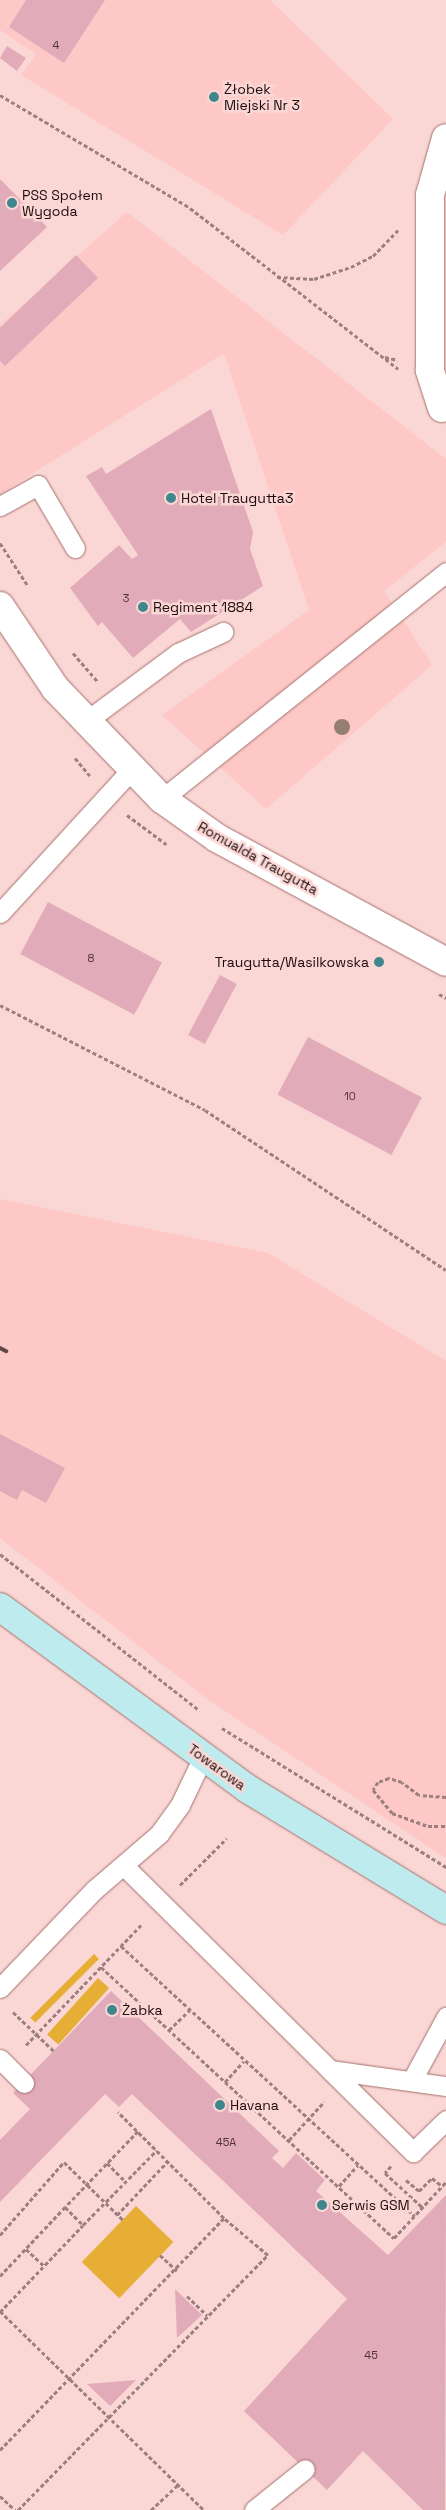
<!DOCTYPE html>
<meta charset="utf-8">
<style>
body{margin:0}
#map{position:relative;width:446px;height:2510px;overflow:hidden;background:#fad7d5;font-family:"Space Grotesk",sans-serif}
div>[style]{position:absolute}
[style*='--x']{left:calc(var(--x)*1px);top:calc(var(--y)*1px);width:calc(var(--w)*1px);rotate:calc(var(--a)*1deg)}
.built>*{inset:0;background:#fdc8c5}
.green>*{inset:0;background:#e6ae35;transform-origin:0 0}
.building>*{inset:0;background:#e2abb9;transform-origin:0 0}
.path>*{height:3px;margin-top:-1.5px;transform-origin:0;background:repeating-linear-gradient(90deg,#9c807f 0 4px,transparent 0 6.5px)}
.roads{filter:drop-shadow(0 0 1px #a5716f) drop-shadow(0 0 1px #a5716f)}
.service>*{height:19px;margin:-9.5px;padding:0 9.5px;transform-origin:9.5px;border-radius:9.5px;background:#fff}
.minor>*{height:28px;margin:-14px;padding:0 14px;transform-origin:14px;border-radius:14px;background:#fff}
.secondary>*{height:28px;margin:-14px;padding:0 14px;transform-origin:14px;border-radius:14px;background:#beecee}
.rail>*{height:4px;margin:-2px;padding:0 2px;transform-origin:2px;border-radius:2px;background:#5f4746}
.trees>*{width:16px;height:16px;margin:-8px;border-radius:50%;background:#957f73}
.dots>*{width:14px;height:14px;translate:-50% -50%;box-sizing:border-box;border:2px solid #fad7d5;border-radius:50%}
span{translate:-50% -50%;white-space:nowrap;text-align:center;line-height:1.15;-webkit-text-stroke:5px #fad7d5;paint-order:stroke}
.number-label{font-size:11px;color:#503437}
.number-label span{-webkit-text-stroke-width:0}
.poi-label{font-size:14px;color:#1f0c0c}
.left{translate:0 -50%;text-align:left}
.right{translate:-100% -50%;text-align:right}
.street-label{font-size:14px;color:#1f0c0c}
</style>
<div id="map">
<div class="built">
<div style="clip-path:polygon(0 0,270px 0,393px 119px,283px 235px,21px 75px,36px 54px,0 30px)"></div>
<div style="clip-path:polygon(127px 212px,446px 459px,446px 542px,384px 591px,432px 665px,266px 809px,162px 715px,309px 610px,224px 353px,0 494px,0 325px)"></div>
<div style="clip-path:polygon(0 1199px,268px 1253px,446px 1361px,446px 1858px,207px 1699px,0 1538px)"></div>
</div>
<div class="green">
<div style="left:94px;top:1954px;width:7px;height:90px;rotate:45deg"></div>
<div style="left:98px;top:1978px;width:15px;height:76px;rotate:42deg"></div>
<div style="left:136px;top:2206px;width:52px;height:78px;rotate:44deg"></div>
</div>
<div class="building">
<div style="clip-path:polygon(26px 0,105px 0,64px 63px,9px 27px)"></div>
<div style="clip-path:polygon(7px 46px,26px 58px,17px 71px,0 58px)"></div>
<div style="clip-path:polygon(0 179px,47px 227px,0 271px)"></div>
<div style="clip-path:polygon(76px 255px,98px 278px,5px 366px,0 361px,0 328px)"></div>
<div style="clip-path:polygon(211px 409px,253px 532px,250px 549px,263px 586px,191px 632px,180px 619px,133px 658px,102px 622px,98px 626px,70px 588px,119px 545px,132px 559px,138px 555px,86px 476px,102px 467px,106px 474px)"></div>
<div style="left:48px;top:902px;width:129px;height:59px;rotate:28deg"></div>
<div style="left:220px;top:975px;width:19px;height:68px;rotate:28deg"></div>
<div style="left:308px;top:1037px;width:129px;height:65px;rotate:28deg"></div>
<div style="clip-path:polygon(0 1434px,65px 1468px,46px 1503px,22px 1490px,17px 1500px,0 1491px)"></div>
<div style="clip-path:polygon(111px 1991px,279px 2151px,272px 2158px,283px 2168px,296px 2153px,325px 2180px,316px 2191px,388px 2255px,446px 2195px,445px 2510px,423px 2510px,363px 2451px,327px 2490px,244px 2411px,347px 2299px,132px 2094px,119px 2107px,105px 2094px,0 2202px,0 2140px,30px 2109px,13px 2093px)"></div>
<div style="clip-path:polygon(175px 2289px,202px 2315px,177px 2338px)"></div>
<div style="clip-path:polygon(136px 2380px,110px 2406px,87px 2384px)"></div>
</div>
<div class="path">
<div style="--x:0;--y:95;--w:221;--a:30.7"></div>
<div style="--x:190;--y:208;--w:263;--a:37.7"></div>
<div style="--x:277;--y:277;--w:37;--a:3"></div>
<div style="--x:314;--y:279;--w:39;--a:-18"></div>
<div style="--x:351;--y:267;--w:25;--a:-27"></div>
<div style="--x:373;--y:256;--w:36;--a:-46"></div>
<div style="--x:385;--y:357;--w:13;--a:13"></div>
<div style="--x:0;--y:543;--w:51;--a:56.9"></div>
<div style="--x:73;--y:653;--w:37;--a:49"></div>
<div style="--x:75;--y:758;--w:23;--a:50"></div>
<div style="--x:127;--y:815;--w:49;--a:36.6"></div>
<div style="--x:439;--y:994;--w:8;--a:30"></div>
<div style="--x:0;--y:1005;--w:230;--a:27.1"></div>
<div style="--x:205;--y:1110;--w:289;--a:33.6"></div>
<div style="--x:0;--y:1554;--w:253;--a:38.1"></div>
<div style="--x:222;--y:1728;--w:264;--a:31.8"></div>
<div style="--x:446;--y:1797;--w:27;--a:-176"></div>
<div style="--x:419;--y:1795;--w:21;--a:-143"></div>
<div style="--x:402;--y:1782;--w:14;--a:-163"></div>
<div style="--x:389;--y:1778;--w:12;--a:160"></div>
<div style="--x:378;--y:1782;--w:9;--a:122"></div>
<div style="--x:373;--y:1790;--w:30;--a:50"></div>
<div style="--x:392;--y:1813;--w:38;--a:20"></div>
<div style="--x:428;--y:1826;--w:18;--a:0"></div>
<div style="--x:180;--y:1885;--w:66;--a:-45"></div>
<div style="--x:121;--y:1946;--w:399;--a:42.6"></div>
<div style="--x:101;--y:1967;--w:399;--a:42.8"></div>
<div style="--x:394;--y:2238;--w:76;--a:-47.1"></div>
<div style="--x:13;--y:2012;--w:57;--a:43.6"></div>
<div style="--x:169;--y:2030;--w:29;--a:-44"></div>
<div style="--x:26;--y:2045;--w:169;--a:-46.2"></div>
<div style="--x:225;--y:2082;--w:28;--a:-48"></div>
<div style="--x:138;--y:2131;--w:105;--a:133.8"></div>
<div style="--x:65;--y:2207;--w:25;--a:45"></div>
<div style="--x:83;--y:2225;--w:105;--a:-45.4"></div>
<div style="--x:289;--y:2140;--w:52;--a:-47.4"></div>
<div style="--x:107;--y:2163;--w:27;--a:45"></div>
<div style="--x:391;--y:2166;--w:9;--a:131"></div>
<div style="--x:385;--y:2173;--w:52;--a:42.6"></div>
<div style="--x:406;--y:2180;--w:17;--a:40"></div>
<div style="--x:419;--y:2191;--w:18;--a:-45"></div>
<div style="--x:432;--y:2178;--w:13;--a:39"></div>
<div style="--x:339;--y:2186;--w:28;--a:-48"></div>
<div style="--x:117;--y:2215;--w:74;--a:-46.6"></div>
<div style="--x:0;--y:2235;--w:97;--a:-48.8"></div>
<div style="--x:64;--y:2162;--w:83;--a:44.5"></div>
<div style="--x:26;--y:2249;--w:25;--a:43"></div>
<div style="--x:160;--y:2255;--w:23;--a:43"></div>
<div style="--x:0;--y:2276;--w:95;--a:-46.7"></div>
<div style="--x:187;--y:2296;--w:28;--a:44"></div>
<div style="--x:0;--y:2311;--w:285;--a:44.3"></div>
<div style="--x:0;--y:2312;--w:120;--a:-46.3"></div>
<div style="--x:0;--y:2450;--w:322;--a:-46"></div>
<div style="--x:0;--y:2496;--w:21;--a:43"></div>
<div style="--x:18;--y:2510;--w:357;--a:-45.6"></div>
<div style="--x:268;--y:2255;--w:57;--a:-139.9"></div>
<div style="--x:224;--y:2218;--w:150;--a:-135"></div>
<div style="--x:151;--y:2510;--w:37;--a:-43"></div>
</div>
<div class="roads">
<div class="service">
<div style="--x:0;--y:506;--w:43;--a:-28.9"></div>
<div style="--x:38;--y:485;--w:73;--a:59.6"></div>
<div style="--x:85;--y:722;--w:116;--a:-36.6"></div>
<div style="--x:178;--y:653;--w:50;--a:-25"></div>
<div style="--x:162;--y:799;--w:364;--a:-38.6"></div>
<div style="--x:0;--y:913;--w:194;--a:-47.5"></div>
<div style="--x:125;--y:1867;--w:289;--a:44.7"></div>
<div style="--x:330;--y:2070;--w:117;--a:7.9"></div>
<div style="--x:0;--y:1988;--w:136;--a:-46.2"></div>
<div style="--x:94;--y:1890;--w:86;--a:-40.7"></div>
<div style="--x:159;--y:1834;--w:36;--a:-54"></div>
<div style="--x:180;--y:1805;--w:53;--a:-64.4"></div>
<div style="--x:0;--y:2059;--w:34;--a:45"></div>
<div style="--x:330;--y:2070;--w:117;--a:44.7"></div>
<div style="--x:413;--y:2152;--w:46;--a:-44.1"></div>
<div style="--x:412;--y:2080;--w:72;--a:-61.6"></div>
<div style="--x:254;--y:2510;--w:65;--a:-38.8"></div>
</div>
<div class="minor">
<div style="--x:442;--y:408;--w:40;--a:-108"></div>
<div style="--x:430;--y:370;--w:175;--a:-90"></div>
<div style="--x:430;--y:195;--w:59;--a:-74.3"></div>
<div style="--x:0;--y:606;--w:99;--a:56.1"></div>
<div style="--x:55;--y:688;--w:154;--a:46.1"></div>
<div style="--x:162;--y:799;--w:67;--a:35.3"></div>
<div style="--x:217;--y:838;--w:260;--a:28.4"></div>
</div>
<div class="secondary">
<div style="--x:0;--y:1607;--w:308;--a:36.3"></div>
<div style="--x:248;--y:1789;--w:232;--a:31.4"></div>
</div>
</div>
<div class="rail">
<div style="--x:0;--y:1348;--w:7;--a:27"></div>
</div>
<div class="trees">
<div style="left:342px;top:727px"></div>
</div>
<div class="dots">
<div style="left:214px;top:97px;background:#3f878c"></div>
<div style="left:12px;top:203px;background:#3f878c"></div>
<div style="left:171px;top:498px;background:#3f878c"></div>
<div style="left:143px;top:607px;background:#3f878c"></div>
<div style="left:379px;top:962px;background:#3f878c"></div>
<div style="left:112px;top:2010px;background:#3f878c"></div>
<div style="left:220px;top:2105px;background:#3f878c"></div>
<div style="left:322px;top:2205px;background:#3f878c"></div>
</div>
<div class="number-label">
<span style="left:56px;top:45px">4</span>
<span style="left:126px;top:598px">3</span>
<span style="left:91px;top:958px">8</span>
<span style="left:350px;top:1096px">10</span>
<span style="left:226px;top:2142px">45A</span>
<span style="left:371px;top:2355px">45</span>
</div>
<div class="poi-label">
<span class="left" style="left:224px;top:97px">Żłobek<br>Miejski Nr 3</span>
<span class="left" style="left:22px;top:203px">PSS Społem<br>Wygoda</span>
<span class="left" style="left:181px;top:498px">Hotel Traugutta3</span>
<span class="left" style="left:153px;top:607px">Regiment 1884</span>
<span class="right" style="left:369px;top:962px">Traugutta/Wasilkowska</span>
<span class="left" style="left:122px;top:2010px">Żabka</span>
<span class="left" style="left:230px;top:2105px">Havana</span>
<span class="left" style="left:332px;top:2205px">Serwis GSM</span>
</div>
<div class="street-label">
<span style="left:258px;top:858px;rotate:29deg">Romualda Traugutta</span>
<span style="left:217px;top:1767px;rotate:36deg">Towarowa</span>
</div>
</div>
